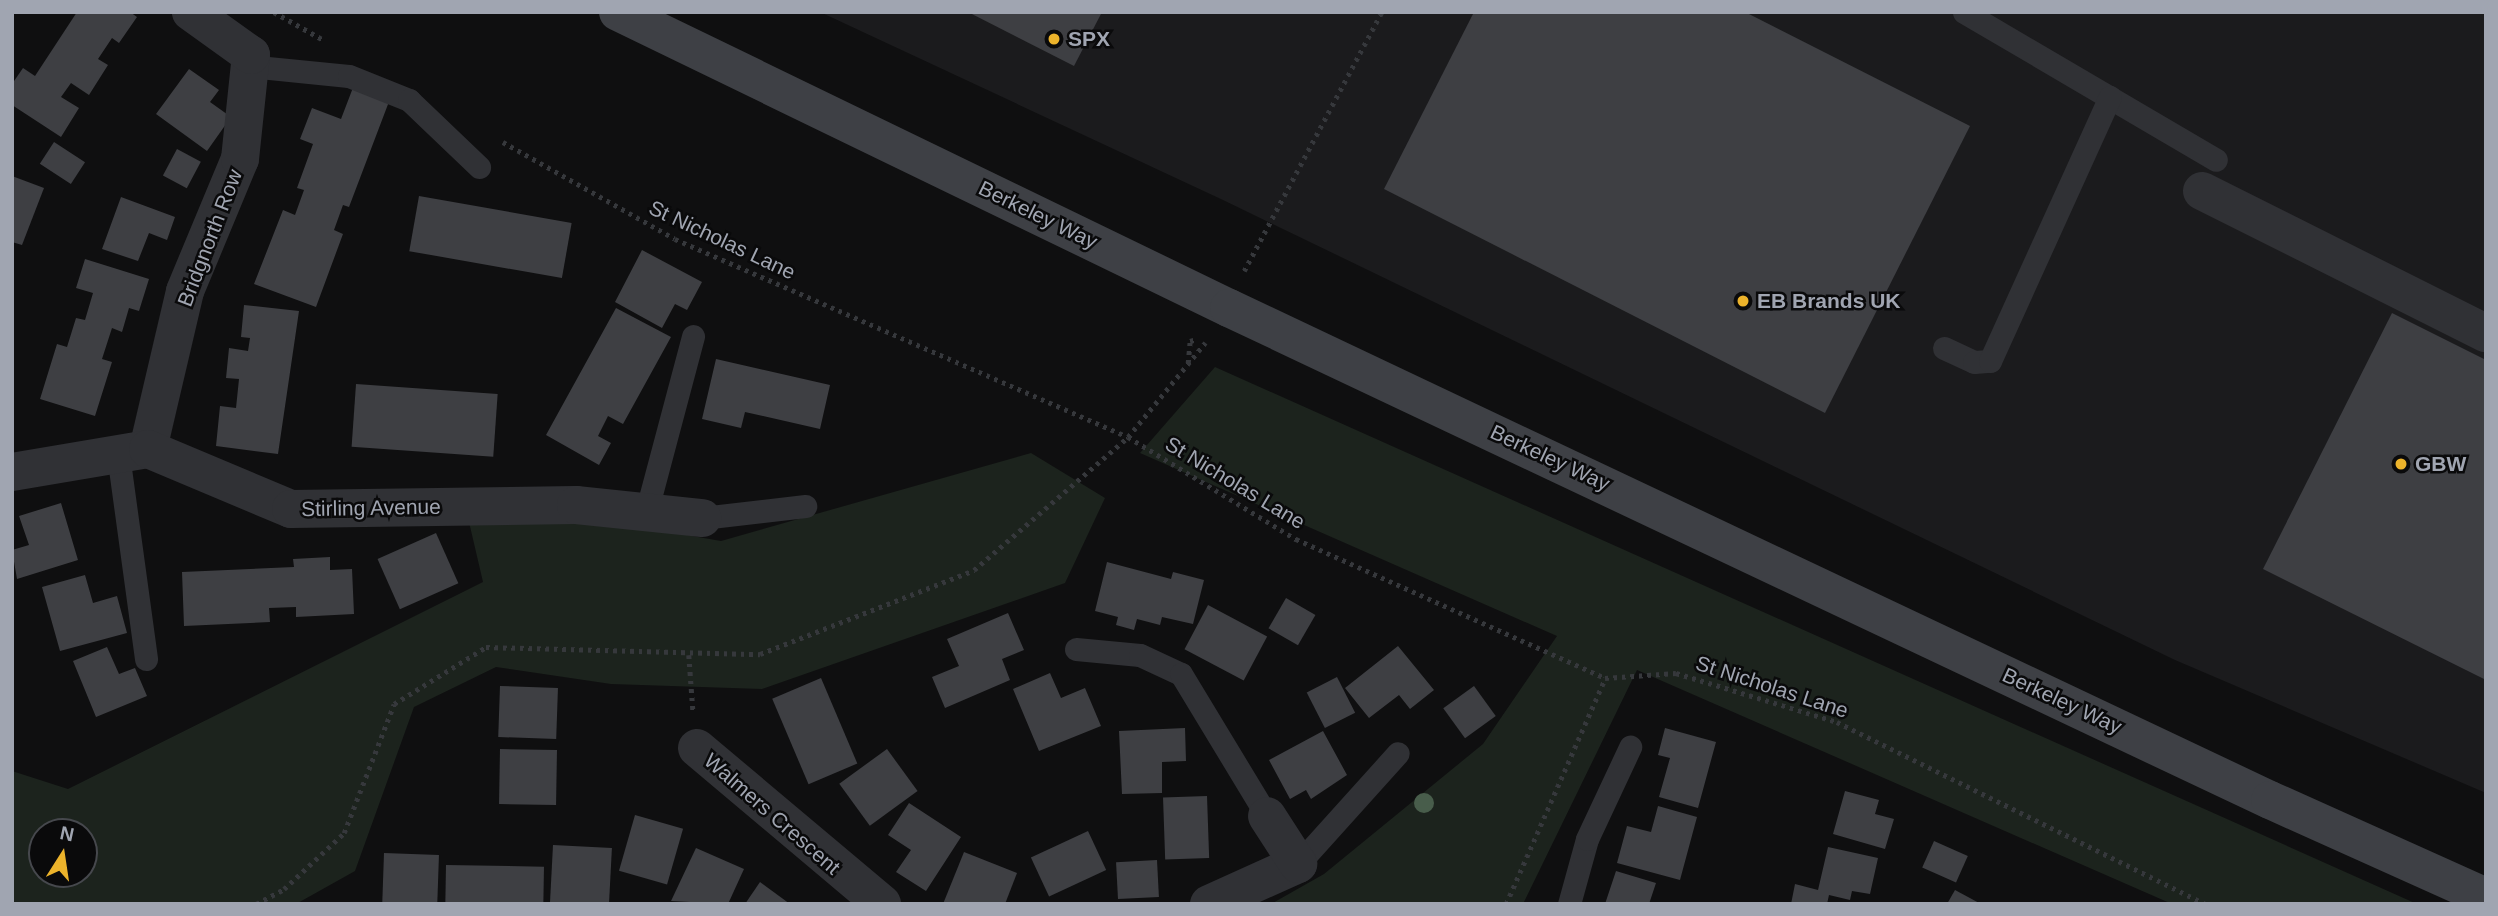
<!DOCTYPE html>
<style>
body{margin:0}
#map{position:relative;width:2498px;height:916px;overflow:hidden;background:#0f0f10;font-family:Helvetica,sans-serif}
div>[style]{position:absolute}
[style*='--x']{left:calc(var(--x)*1px);top:calc(var(--y)*1px);width:calc(var(--w)*1px);rotate:calc(var(--a)*1deg)}
.built>*{inset:0;background:#1b1b1d}
.green>*{inset:0;background:#1c231d}
.building>*{inset:0;background:#3e3f43;transform-origin:0 0}
.path>*{height:4.5px;margin-top:-2.25px;transform-origin:0;background:repeating-linear-gradient(90deg,#36383c 0 3.5px,transparent 0 8.5px)}
.lane>*{height:23px;margin:-11.5px;padding:0 11.5px;transform-origin:11.5px;border-radius:11.5px;background:#303135}
.street>*{height:38px;margin:-19px;padding:0 19px;transform-origin:19px;border-radius:19px;background:#303135}
.secondary>*{height:38px;margin:-19px;padding:0 19px;transform-origin:19px;border-radius:19px;background:#3e4045}
.trees>*{width:20px;height:20px;margin:-10px;border-radius:50%;background:#485d4b}
.dots>*{width:19px;height:19px;translate:-50% -50%;box-sizing:border-box;border:4px solid #0a0a0b;border-radius:50%}
span{translate:-50% -50%;white-space:nowrap;text-align:center;line-height:1.15;-webkit-text-stroke:5px #0a0a0b;paint-order:stroke}
.poi-label{font-size:21px;color:#a0a5b1;font-weight:700}
.left{translate:0 -50%;text-align:left}
.street-label{font-size:21px;color:#a0a5b1}
.frame{position:absolute;inset:0;border:14px solid #a0a5b1;pointer-events:none}
.north{position:absolute;left:28px;top:818px;width:70px;height:70px;box-sizing:border-box;background:#0a0a0b;border:2px solid #46484d;border-radius:50%;rotate:12deg;font-size:19px;font-weight:700;line-height:28px;text-align:center;color:#a0a5b1}
.north::after{content:'';display:block;margin:auto;width:24px;height:32px;background:#ecb32b;clip-path:polygon(50% 0,100% 100%,50% 72%,0 100%)}
</style>
<div id="map">
<div class="built">
<div style="clip-path:polygon(820px 12px,2486px 12px,2486px 793px,2175px 660px,1223px 200px)"></div>
</div>
<div class="green">
<div style="clip-path:polygon(1215px 367px,2417px 904px,2172px 904px,1637px 670px,1523px 904px,1271px 904px,1324px 874px,1483px 744px,1557px 636px,1140px 453px)"></div>
<div style="clip-path:polygon(evenodd,1031px 453px,1105px 498px,1065px 583px,762px 689px,611px 684px,496px 667px,414px 707px,355px 871px,296px 904px,12px 904px,12px 771px,68px 789px,483px 582px,469px 522px,589px 518px,721px 541px,1031px 453px,42px 832px,84px 832px,84px 874px,42px 874px,42px 832px)"></div>
</div>
<div class="building">
<div style="clip-path:polygon(77px 12px,130px 12px,137px 17px,119px 43px,112px 38px,98px 59px,108px 65px,89px 95px,71px 83px,61px 97px,79px 108px,61px 137px,12px 105px,12px 84px,23px 68px,35px 76px)"></div>
<div style="clip-path:polygon(968px 12px,1102px 12px,1074px 66px)"></div>
<div style="clip-path:polygon(1474px 12px,1745px 12px,1970px 126px,1825px 413px,1384px 189px)"></div>
<div style="clip-path:polygon(189px 69px,219px 90px,210px 102px,231px 117px,207px 151px,156px 114px)"></div>
<div style="clip-path:polygon(354px 85px,390px 99px,349px 207px,343px 205px,334px 230px,343px 234px,316px 307px,254px 284px,283px 210px,295px 215px,304px 190px,297px 188px,313px 144px,300px 139px,312px 108px,341px 119px)"></div>
<div style="left:54px;top:142px;width:37px;height:26px;rotate:33deg"></div>
<div style="left:177px;top:149px;width:27px;height:30px;rotate:28deg"></div>
<div style="clip-path:polygon(12px 176px,44px 188px,22px 245px,12px 242px)"></div>
<div style="left:419px;top:196px;width:155px;height:56px;rotate:10deg"></div>
<div style="clip-path:polygon(121px 197px,175px 217px,167px 240px,149px 233px,138px 261px,102px 249px)"></div>
<div style="clip-path:polygon(642px 250px,702px 282px,687px 310px,675px 304px,662px 328px,615px 302px)"></div>
<div style="clip-path:polygon(85px 259px,149px 279px,139px 311px,129px 308px,122px 332px,112px 328px,102px 359px,112px 362px,95px 416px,40px 399px,57px 344px,67px 347px,76px 318px,85px 320px,93px 293px,76px 288px)"></div>
<div style="clip-path:polygon(244px 305px,299px 311px,278px 454px,216px 446px,220px 406px,236px 408px,239px 379px,226px 378px,229px 348px,248px 351px,250px 338px,241px 337px)"></div>
<div style="clip-path:polygon(616px 308px,671px 337px,623px 424px,608px 416px,598px 436px,611px 443px,599px 465px,546px 435px)"></div>
<div style="clip-path:polygon(2392px 313px,2486px 360px,2486px 680px,2263px 569px)"></div>
<div style="clip-path:polygon(716px 359px,830px 385px,820px 429px,745px 412px,741px 428px,702px 419px)"></div>
<div style="left:356px;top:384px;width:142px;height:63px;rotate:4deg"></div>
<div style="clip-path:polygon(61px 503px,78px 560px,17px 579px,12px 550px,29px 545px,19px 516px)"></div>
<div style="left:436px;top:533px;width:55px;height:64px;rotate:66deg"></div>
<div style="clip-path:polygon(330px 557px,330px 570px,352px 569px,354px 614px,296px 617px,296px 607px,269px 608px,270px 622px,184px 626px,182px 572px,294px 567px,293px 559px)"></div>
<div style="clip-path:polygon(1107px 562px,1171px 579px,1173px 572px,1204px 580px,1193px 624px,1162px 617px,1160px 625px,1137px 619px,1134px 630px,1116px 625px,1118px 617px,1095px 611px)"></div>
<div style="clip-path:polygon(85px 575px,93px 603px,117px 596px,127px 633px,60px 651px,42px 587px)"></div>
<div style="left:1286px;top:598px;width:34px;height:35px;rotate:30deg"></div>
<div style="left:1208px;top:605px;width:67px;height:50px;rotate:28deg"></div>
<div style="clip-path:polygon(1008px 613px,1024px 650px,1002px 659px,1010px 680px,945px 708px,932px 677px,959px 666px,947px 639px)"></div>
<div style="clip-path:polygon(1398px 646px,1434px 690px,1410px 709px,1399px 695px,1369px 718px,1345px 688px)"></div>
<div style="clip-path:polygon(107px 647px,119px 674px,135px 668px,147px 696px,96px 717px,73px 661px)"></div>
<div style="clip-path:polygon(1050px 673px,1061px 698px,1085px 688px,1101px 726px,1039px 751px,1013px 689px)"></div>
<div style="left:1337px;top:677px;width:40px;height:34px;rotate:63deg"></div>
<div style="left:821px;top:678px;width:93px;height:53px;rotate:67deg"></div>
<div style="left:500px;top:686px;width:58px;height:51px;rotate:2deg"></div>
<div style="left:1474px;top:686px;width:37px;height:38px;rotate:54deg"></div>
<div style="clip-path:polygon(1185px 728px,1186px 761px,1162px 762px,1162px 793px,1122px 794px,1119px 731px)"></div>
<div style="clip-path:polygon(1665px 728px,1716px 742px,1698px 808px,1659px 797px,1670px 758px,1658px 755px)"></div>
<div style="clip-path:polygon(1323px 731px,1347px 775px,1311px 799px,1306px 790px,1290px 799px,1269px 760px)"></div>
<div style="left:500px;top:749px;width:57px;height:55px;rotate:1deg"></div>
<div style="left:887px;top:749px;width:52px;height:59px;rotate:54deg"></div>
<div style="clip-path:polygon(1845px 791px,1879px 800px,1875px 814px,1894px 819px,1885px 849px,1833px 834px)"></div>
<div style="left:1207px;top:796px;width:62px;height:44px;rotate:88deg"></div>
<div style="clip-path:polygon(909px 803px,961px 837px,926px 891px,896px 872px,911px 850px,888px 835px)"></div>
<div style="clip-path:polygon(1658px 806px,1697px 817px,1680px 880px,1617px 863px,1627px 826px,1651px 832px)"></div>
<div style="left:635px;top:815px;width:50px;height:58px;rotate:16deg"></div>
<div style="left:1088px;top:831px;width:43px;height:63px;rotate:65deg"></div>
<div style="left:1934px;top:841px;width:37px;height:29px;rotate:24deg"></div>
<div style="left:553px;top:845px;width:59px;height:59px;rotate:3deg"></div>
<div style="clip-path:polygon(1828px 847px,1878px 858px,1870px 894px,1852px 891px,1850px 900px,1829px 895px,1827px 904px,1791px 904px,1795px 884px,1818px 890px)"></div>
<div style="clip-path:polygon(696px 848px,744px 869px,728px 904px,671px 901px)"></div>
<div style="clip-path:polygon(964px 852px,1017px 873px,1005px 904px,943px 904px)"></div>
<div style="left:384px;top:853px;width:55px;height:51px;rotate:2deg"></div>
<div style="left:1157px;top:860px;width:37px;height:41px;rotate:87deg"></div>
<div style="left:446px;top:865px;width:98px;height:39px;rotate:1deg"></div>
<div style="clip-path:polygon(1616px 871px,1656px 883px,1649px 904px,1605px 904px)"></div>
<div style="clip-path:polygon(760px 882px,790px 904px,745px 904px)"></div>
<div style="clip-path:polygon(1955px 890px,1981px 904px,1947px 904px)"></div>
</div>
<div class="path">
<div style="--x:274;--y:12;--w:55;--a:29.4"></div>
<div style="--x:503;--y:142;--w:197;--a:29.4"></div>
<div style="--x:675;--y:239;--w:494;--a:23.6"></div>
<div style="--x:1128;--y:437;--w:197;--a:31.3"></div>
<div style="--x:1296;--y:539;--w:339;--a:24.2"></div>
<div style="--x:1605;--y:678;--w:71;--a:-4"></div>
<div style="--x:1676;--y:673;--w:168;--a:16.9"></div>
<div style="--x:1837;--y:722;--w:411;--a:26.3"></div>
<div style="--x:1244;--y:271;--w:293;--a:-62"></div>
<div style="--x:1188;--y:363;--w:22;--a:-85"></div>
<div style="--x:1190;--y:341;--w:7;--a:-16"></div>
<div style="--x:689;--y:655;--w:55;--a:85.8"></div>
<div style="--x:256;--y:904;--w:32;--a:-28"></div>
<div style="--x:284;--y:889;--w:82;--a:-43"></div>
<div style="--x:344;--y:833;--w:138;--a:-68.8"></div>
<div style="--x:394;--y:704;--w:108;--a:-31.8"></div>
<div style="--x:486;--y:647;--w:274;--a:1.5"></div>
<div style="--x:760;--y:654;--w:230;--a:-21.4"></div>
<div style="--x:974;--y:570;--w:203;--a:-40.8"></div>
<div style="--x:1128;--y:437;--w:122;--a:-50.7"></div>
<div style="--x:1506;--y:904;--w:247;--a:-66.3"></div>
</div>
<div class="lane">
<div style="--x:1964;--y:12;--w:292;--a:30.4"></div>
<div style="--x:249;--y:66;--w:100;--a:5.7"></div>
<div style="--x:349;--y:76;--w:65;--a:21.8"></div>
<div style="--x:409;--y:100;--w:97;--a:43.7"></div>
<div style="--x:1944;--y:348;--w:33;--a:25"></div>
<div style="--x:1974;--y:362;--w:16;--a:-4"></div>
<div style="--x:1990;--y:361;--w:290;--a:-65.6"></div>
<div style="--x:118;--y:454;--w:207;--a:82.2"></div>
<div style="--x:646;--y:513;--w:183;--a:-75.1"></div>
<div style="--x:702;--y:518;--w:104;--a:-6.6"></div>
<div style="--x:1076;--y:649;--w:64;--a:5.4"></div>
<div style="--x:1140;--y:655;--w:45;--a:24.9"></div>
<div style="--x:1181;--y:674;--w:166;--a:58.8"></div>
<div style="--x:1298;--y:864;--w:149;--a:-48"></div>
<div style="--x:1569;--y:904;--w:67;--a:-74.5"></div>
<div style="--x:1587;--y:839;--w:102;--a:-64.9"></div>
</div>
<div class="street">
<div style="--x:2202;--y:191;--w:318;--a:26.6"></div>
<div style="--x:148;--y:449;--w:162;--a:-76.8"></div>
<div style="--x:185;--y:291;--w:143;--a:-67.4"></div>
<div style="--x:240;--y:159;--w:105;--a:-84"></div>
<div style="--x:251;--y:55;--w:74;--a:-144.4"></div>
<div style="--x:12;--y:472;--w:138;--a:-9.6"></div>
<div style="--x:148;--y:449;--w:155;--a:22.8"></div>
<div style="--x:291;--y:509;--w:285;--a:-0.8"></div>
<div style="--x:576;--y:505;--w:127;--a:5.9"></div>
<div style="--x:697;--y:748;--w:242;--a:40.1"></div>
<div style="--x:1209;--y:904;--w:98;--a:-24.2"></div>
<div style="--x:1298;--y:864;--w:57;--a:-122.9"></div>
</div>
<div class="secondary">
<div style="--x:618;--y:12;--w:679;--a:25.85"></div>
<div style="--x:1229;--y:308;--w:1151;--a:25.3"></div>
<div style="--x:2270;--y:800;--w:237;--a:24.2"></div>
</div>
<div class="trees">
<div style="left:1424px;top:803px"></div>
</div>
<div class="dots">
<div style="left:1054px;top:39px;background:#ecb32b"></div>
<div style="left:1743px;top:301px;background:#ecb32b"></div>
<div style="left:2401px;top:464px;background:#ecb32b"></div>
</div>
<div class="poi-label">
<span class="left" style="left:1068px;top:39px">SPX</span>
<span class="left" style="left:1757px;top:301px">EB Brands UK</span>
<span class="left" style="left:2415px;top:464px">GBW</span>
</div>
<div class="street-label">
<span style="left:1038px;top:215px;rotate:26deg">Berkeley Way</span>
<span style="left:210px;top:238px;rotate:-69deg">Bridgnorth Row</span>
<span style="left:722px;top:240px;rotate:25deg">St Nicholas Lane</span>
<span style="left:1550px;top:458px;rotate:25deg">Berkeley Way</span>
<span style="left:1235px;top:483px;rotate:31deg">St Nicholas Lane</span>
<span style="left:371px;top:508px;rotate:-1deg">Stirling Avenue</span>
<span style="left:1772px;top:687px;rotate:18deg">St Nicholas Lane</span>
<span style="left:2062px;top:701px;rotate:25deg">Berkeley Way</span>
<span style="left:772px;top:814px;rotate:41deg">Walmers Crescent</span>
</div>
<div class="frame"></div>
<div class="north">N</div>
</div>
